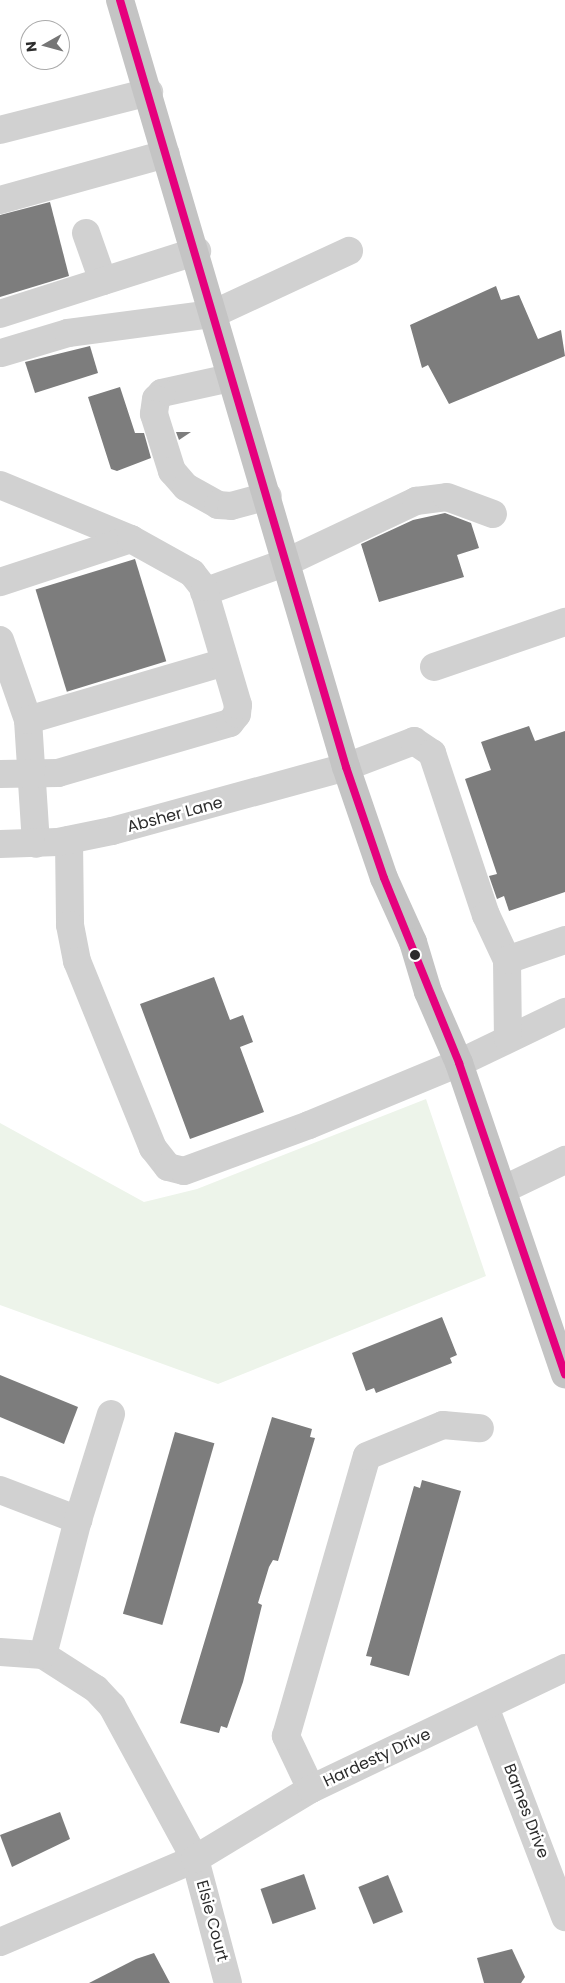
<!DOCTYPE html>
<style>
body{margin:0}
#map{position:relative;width:565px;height:1983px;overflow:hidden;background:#fff;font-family:Poppins,sans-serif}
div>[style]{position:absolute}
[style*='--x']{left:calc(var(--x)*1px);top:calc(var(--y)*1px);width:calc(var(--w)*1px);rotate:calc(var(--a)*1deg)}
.green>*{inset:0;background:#edf4ea}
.building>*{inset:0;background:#7d7d7d;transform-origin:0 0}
.minor>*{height:28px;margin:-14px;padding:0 14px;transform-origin:14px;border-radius:14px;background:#d1d1d1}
.major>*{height:28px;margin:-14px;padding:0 14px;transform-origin:14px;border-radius:14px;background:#c4c4c4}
.bus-1>*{height:8px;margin:-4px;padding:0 4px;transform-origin:4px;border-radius:4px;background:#e5007d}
.dots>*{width:14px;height:14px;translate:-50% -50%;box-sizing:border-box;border:2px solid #fff;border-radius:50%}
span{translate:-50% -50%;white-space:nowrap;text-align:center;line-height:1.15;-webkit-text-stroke:5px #fff;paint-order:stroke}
.street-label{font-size:16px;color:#2c2c2c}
.north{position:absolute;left:20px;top:20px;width:50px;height:50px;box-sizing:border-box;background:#fff;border:1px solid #ababab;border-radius:50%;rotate:263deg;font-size:14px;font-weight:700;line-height:20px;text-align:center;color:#2c2c2c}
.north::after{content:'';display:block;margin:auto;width:18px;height:22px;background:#767676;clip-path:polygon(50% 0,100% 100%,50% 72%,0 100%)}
</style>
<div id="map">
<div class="green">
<div style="clip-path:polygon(426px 1099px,486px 1276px,218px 1384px,0 1305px,0 1123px,144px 1202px,197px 1189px)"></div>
</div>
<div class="building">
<div style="clip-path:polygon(50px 202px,69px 276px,0 297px,0 215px)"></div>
<div style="clip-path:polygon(496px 286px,501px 300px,519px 295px,538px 339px,561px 330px,565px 356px,449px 404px,428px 365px,422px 368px,410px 325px)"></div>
<div style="clip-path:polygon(90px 346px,98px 373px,35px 393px,25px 362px)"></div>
<div style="clip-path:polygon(120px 387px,135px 433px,144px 433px,151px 458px,117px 471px,111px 469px,88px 397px)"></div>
<div style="clip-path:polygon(176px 432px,191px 432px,179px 440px)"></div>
<div style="clip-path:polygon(445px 513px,471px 523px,479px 548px,457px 555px,464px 577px,379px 602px,361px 544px,413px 520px)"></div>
<div style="left:135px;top:559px;width:107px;height:104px;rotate:73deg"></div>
<div style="clip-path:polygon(529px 726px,535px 741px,565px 731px,565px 892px,509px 911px,504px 896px,497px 899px,489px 876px,497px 874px,465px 779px,491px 770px,481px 742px)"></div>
<div style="clip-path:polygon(214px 977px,230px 1020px,243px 1015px,253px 1042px,240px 1047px,264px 1112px,190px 1139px,140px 1004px)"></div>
<div style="clip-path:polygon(442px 1317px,457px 1355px,450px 1358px,452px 1363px,376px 1393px,374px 1388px,366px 1391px,352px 1353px)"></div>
<div style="clip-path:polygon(0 1375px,78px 1407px,64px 1444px,0 1417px)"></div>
<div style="clip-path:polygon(272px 1417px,312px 1429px,310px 1437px,315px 1438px,278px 1561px,273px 1560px,269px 1567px,258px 1603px,262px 1605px,243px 1682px,227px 1728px,221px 1726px,219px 1733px,180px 1723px)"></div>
<div style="left:175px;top:1432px;width:41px;height:189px;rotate:16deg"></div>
<div style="clip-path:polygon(422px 1480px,461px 1491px,409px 1676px,370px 1665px,372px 1657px,366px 1656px,414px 1486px,420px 1488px)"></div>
<div style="clip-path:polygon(60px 1812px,70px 1839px,12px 1867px,0 1835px)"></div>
<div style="left:304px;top:1874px;width:37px;height:46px;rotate:71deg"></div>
<div style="left:388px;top:1875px;width:40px;height:32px;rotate:68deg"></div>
<div style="clip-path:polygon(512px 1949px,525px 1977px,521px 1983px,484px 1983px,477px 1958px)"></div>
<div style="clip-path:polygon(154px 1953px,170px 1983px,89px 1983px,136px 1959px)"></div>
</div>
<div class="minor">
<div style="--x:0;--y:130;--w:154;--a:-14.3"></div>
<div style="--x:0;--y:200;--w:172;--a:-15.5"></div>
<div style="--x:86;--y:233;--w:51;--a:70.5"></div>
<div style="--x:0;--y:314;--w:207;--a:-17.7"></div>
<div style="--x:1;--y:353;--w:70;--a:-16.6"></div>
<div style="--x:68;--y:333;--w:146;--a:-7.5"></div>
<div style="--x:213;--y:314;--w:150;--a:-24.9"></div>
<div style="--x:230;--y:378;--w:70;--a:167.6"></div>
<div style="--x:162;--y:393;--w:8;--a:135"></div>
<div style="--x:156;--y:399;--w:15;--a:98"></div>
<div style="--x:154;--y:414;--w:60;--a:72.5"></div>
<div style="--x:172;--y:471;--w:21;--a:49"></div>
<div style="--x:186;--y:487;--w:37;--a:29"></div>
<div style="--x:218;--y:505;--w:13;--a:4"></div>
<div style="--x:231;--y:506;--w:38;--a:-15"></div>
<div style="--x:0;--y:485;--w:142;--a:22.4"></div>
<div style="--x:131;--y:539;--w:138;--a:161.8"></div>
<div style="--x:204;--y:592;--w:88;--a:-19.9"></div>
<div style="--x:287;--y:562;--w:143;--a:-25.3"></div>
<div style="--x:416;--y:501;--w:31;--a:-7"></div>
<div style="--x:447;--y:497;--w:49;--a:20.3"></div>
<div style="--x:0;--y:640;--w:85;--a:70.7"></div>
<div style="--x:28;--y:720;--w:124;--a:86.3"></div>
<div style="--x:434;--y:667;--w:139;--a:-19"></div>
<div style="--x:28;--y:720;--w:205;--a:-16.4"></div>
<div style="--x:0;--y:774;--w:58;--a:-1"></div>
<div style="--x:58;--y:773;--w:179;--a:-16.2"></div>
<div style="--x:230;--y:723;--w:11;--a:-52"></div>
<div style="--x:237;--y:714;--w:9;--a:-84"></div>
<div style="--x:238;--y:705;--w:123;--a:-106.5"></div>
<div style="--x:203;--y:587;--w:18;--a:-128"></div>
<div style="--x:192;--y:573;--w:70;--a:-150.9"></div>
<div style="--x:69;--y:840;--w:85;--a:89.3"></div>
<div style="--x:70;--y:925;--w:37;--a:79"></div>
<div style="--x:77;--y:961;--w:202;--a:67.9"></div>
<div style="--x:153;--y:1148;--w:24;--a:52"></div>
<div style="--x:168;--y:1167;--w:16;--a:14"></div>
<div style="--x:184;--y:1171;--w:133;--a:-20.2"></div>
<div style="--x:309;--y:1125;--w:162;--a:-22.5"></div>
<div style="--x:459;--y:1063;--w:118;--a:-25.7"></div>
<div style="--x:0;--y:844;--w:58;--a:-2"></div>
<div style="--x:58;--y:842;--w:55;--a:-11.5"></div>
<div style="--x:112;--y:831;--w:243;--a:-15.3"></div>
<div style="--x:346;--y:767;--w:73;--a:-20.9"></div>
<div style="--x:414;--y:741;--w:22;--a:34"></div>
<div style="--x:432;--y:753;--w:171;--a:71.6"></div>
<div style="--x:486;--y:915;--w:50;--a:65"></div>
<div style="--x:507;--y:960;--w:78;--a:89.3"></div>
<div style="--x:507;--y:960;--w:61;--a:-19"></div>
<div style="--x:502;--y:1190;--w:70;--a:-25.5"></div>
<div style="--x:0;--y:1490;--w:84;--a:21"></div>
<div style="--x:0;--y:1652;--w:43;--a:4"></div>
<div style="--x:43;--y:1655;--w:63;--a:32.7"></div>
<div style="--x:96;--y:1689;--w:23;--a:47"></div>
<div style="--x:112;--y:1706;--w:174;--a:61.5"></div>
<div style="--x:195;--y:1859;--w:128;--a:75.1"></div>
<div style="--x:43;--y:1655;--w:139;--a:-75.5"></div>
<div style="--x:78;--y:1520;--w:111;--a:-72.7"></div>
<div style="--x:485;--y:1707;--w:225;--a:69.1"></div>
<div style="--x:311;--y:1789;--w:59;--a:-115.3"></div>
<div style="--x:286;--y:1736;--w:291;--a:-73.9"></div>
<div style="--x:367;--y:1456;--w:82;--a:-22.2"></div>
<div style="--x:443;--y:1425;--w:37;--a:5"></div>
<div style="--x:0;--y:1942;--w:212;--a:-23.1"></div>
<div style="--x:195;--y:1859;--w:135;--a:-31.1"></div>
<div style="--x:311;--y:1789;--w:281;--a:-25.5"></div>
</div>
<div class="major">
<div style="--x:120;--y:0;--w:800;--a:73.58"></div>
<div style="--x:346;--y:767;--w:117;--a:71.1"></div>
<div style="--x:384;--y:878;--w:70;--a:65.6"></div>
<div style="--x:413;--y:942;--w:52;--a:73.3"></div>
<div style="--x:428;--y:992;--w:77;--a:66.4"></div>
<div style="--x:459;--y:1063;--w:329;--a:71.2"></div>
</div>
<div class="bus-1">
<div style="--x:120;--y:0;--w:800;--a:73.58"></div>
<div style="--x:346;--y:767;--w:117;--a:71.1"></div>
<div style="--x:384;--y:878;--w:200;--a:67.9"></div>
<div style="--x:459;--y:1063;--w:329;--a:71.2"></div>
</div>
<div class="dots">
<div style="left:415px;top:955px;background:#2c2c2c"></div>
</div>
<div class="street-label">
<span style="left:175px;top:815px;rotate:-15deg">Absher Lane</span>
<span style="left:377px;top:1758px;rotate:-25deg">Hardesty Drive</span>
<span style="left:526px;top:1811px;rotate:69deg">Barnes Drive</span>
<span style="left:212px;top:1921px;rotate:75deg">Elsie Court</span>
</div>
<div class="north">N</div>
</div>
